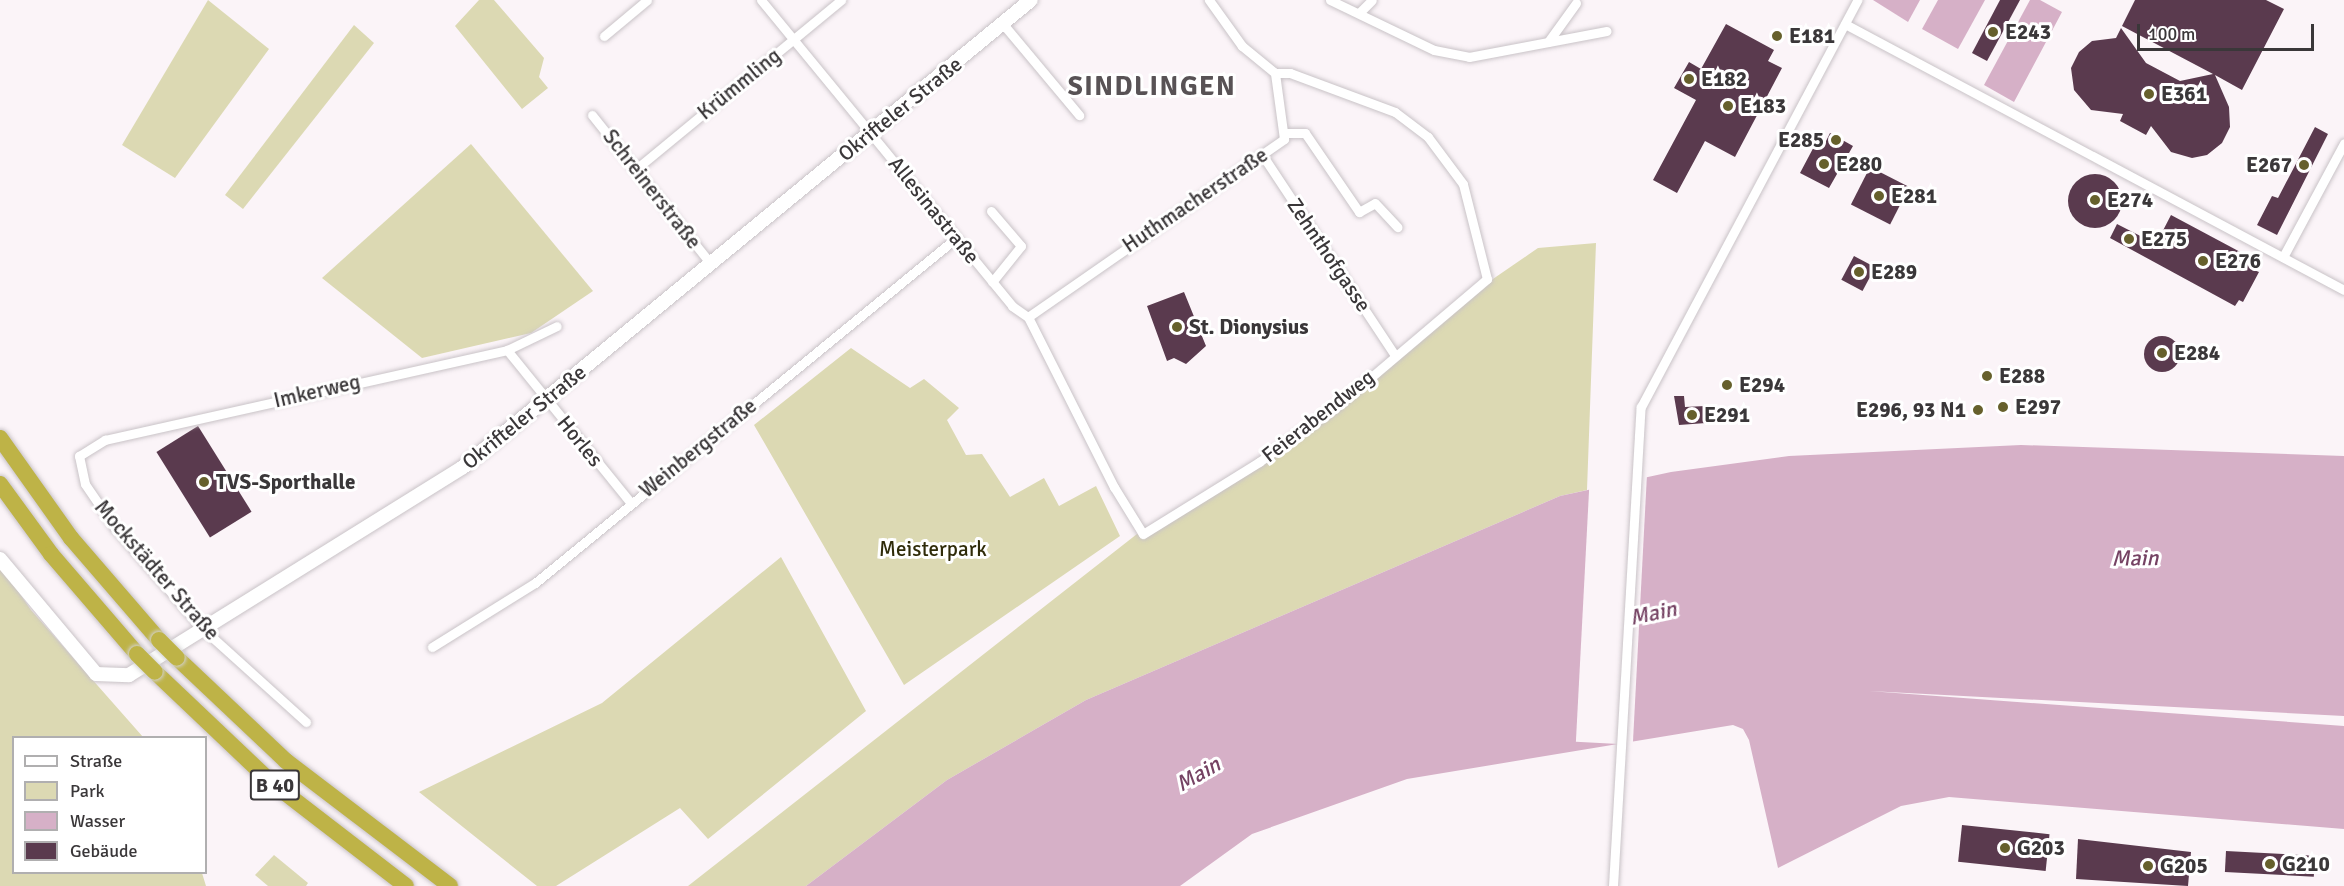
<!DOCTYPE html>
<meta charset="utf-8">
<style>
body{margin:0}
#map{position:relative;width:2344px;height:886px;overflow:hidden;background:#fbf4f8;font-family:Signika,sans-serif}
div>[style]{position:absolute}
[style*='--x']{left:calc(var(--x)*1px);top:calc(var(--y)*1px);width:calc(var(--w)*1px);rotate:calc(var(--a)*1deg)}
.green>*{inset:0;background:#dcd9b3}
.water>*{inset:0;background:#d6b0c7}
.pier>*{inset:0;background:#fbf4f8;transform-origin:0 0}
.building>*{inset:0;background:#5a3a4e;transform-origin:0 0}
.round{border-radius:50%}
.roads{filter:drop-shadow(0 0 2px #c9c3c7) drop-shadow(0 0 2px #c9c3c7)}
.street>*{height:9px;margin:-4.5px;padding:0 4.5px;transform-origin:4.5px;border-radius:4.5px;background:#fff}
.secondary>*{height:14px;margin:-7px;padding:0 7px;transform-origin:7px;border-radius:7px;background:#fff}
.highway>*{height:16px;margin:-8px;padding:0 8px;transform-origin:8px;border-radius:8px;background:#beb347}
.bridges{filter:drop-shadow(0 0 2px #d4d3d3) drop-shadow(0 0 2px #d4d3d3)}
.highway-bridge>*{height:16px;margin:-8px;padding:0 8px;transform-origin:8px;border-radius:8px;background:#beb347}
.dots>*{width:16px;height:16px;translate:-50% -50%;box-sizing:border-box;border:3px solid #fff;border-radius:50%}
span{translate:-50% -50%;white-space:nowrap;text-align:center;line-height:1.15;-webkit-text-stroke:6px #fff;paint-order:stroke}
.shield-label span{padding:2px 4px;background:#fff;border:2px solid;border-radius:4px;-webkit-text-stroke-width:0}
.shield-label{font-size:20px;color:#3a3739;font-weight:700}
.poi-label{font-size:21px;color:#3a3739;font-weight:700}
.left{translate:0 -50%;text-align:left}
.right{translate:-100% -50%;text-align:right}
.street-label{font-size:21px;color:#3a3739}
.park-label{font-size:21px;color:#2f2b09}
.water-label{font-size:22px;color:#754263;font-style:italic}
.district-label{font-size:27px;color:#585255;font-weight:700;letter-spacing:1.5px}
.legend{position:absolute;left:12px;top:736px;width:195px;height:138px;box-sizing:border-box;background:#fff;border:2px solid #b0afb0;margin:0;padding:8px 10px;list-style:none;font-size:18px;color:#3a3739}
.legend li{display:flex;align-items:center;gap:12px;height:30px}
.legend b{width:30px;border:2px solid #b0afb0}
.scale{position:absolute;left:2137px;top:24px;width:177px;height:27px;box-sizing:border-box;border:3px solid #3a3739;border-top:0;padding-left:8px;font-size:18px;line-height:21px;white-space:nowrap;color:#3a3739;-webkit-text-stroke:4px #fff;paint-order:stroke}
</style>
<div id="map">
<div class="green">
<div style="clip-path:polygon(208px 0,269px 49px,175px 178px,122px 145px)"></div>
<div style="clip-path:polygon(479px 0,494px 0,544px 58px,539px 77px,548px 88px,522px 109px,455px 26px)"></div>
<div style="clip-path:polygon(354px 25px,374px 43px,243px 209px,225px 195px)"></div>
<div style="clip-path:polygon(471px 144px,593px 291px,531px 333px,422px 358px,322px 278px)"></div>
<div style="clip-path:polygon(1596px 243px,1587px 490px,1560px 496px,1086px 700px,947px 780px,806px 886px,688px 886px,1137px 534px,1148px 536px,1294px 442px,1490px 281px,1538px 248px)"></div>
<div style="clip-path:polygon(851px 348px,910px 388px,924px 379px,959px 408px,947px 420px,966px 455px,982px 454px,1010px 497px,1044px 478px,1059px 506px,1096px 486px,1120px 536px,904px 685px,754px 425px)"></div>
<div style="clip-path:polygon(781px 557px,866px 711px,708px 839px,680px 808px,556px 886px,537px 886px,419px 792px,602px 703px)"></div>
<div style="clip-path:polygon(0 565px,31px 610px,143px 737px,14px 738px,14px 872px,202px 873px,206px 886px,0 886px)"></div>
<div style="clip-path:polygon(274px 855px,308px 883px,306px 886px,268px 886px,255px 875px)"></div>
</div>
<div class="water">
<div style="clip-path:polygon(1873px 0,1920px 0,1908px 22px)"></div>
<div style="clip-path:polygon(1938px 0,1985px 0,1958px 49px,1922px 29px)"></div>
<div style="clip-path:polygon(2030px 0,2040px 0,2062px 12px,2014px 102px,1984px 85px)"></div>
<div style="clip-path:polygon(2021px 445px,2344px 456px,2344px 716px,1869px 691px,2344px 726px,2344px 829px,1949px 797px,1901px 806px,1778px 868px,1749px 740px,1743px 729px,1733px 725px,1407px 779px,1252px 834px,1180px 886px,806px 886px,947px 780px,1086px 700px,1560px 496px,1671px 472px,1789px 456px)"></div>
</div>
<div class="pier">
<div style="left:1647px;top:474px;width:271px;height:57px;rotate:93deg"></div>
</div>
<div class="building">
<div style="clip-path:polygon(2000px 0,2020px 0,1987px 61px,1972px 53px)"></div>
<div style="clip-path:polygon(2135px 0,2266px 0,2284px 9px,2242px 90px,2215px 75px,2229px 107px,2230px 127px,2222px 143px,2207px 155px,2192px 158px,2171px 152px,2151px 126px,2146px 135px,2120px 121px,2123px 114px,2091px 110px,2074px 90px,2071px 68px,2079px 52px,2092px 41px,2116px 38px,2121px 28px,2146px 63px,2180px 81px,2213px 74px,2122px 26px)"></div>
<div style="clip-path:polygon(1726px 24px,1774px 50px,1768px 61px,1782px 68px,1735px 157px,1705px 141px,1677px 193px,1653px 180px,1696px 100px,1674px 88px,1689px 62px,1701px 69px)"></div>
<div style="clip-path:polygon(2315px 127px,2328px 134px,2277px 235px,2257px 225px,2272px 196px,2278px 198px)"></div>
<div style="clip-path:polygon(1830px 133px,1853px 146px,1829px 188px,1800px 173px,1818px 139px,1825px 143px)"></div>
<div style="left:1870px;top:167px;width:44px;height:42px;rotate:27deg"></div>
<div class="round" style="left:2068px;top:174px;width:54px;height:54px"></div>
<div style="clip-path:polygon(2171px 215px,2259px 262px,2254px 270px,2259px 272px,2243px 302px,2239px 300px,2235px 306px,2110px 238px,2117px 224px,2156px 244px)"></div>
<div style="left:1854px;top:256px;width:24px;height:27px;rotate:28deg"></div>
<div style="clip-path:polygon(1184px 292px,1206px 346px,1186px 364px,1174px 358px,1167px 361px,1147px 306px)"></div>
<div class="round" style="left:2144px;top:336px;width:36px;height:36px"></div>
<div style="clip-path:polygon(1674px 396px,1684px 396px,1685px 407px,1705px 406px,1706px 423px,1679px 425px)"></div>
<div style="left:198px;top:426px;width:101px;height:49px;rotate:58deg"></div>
<div style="left:1962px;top:825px;width:88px;height:37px;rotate:6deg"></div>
<div style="clip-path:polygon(2078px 839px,2191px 852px,2188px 886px,2076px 879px)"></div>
<div style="left:2226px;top:851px;width:89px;height:21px;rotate:3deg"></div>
</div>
<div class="roads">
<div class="street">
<div style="--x:761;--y:0;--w:396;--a:50.6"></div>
<div style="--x:1012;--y:306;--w:19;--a:35"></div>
<div style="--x:1028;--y:317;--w:191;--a:63.2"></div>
<div style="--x:1114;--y:487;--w:55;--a:58.3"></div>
<div style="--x:1143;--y:534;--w:137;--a:-31.8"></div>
<div style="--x:1259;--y:462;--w:95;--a:-35.5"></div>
<div style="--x:1336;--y:407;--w:198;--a:-40.3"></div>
<div style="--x:1487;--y:279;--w:98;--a:-104.2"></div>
<div style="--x:1463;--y:184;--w:59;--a:-126.7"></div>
<div style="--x:1428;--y:137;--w:41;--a:-142.9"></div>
<div style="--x:1395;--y:112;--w:112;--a:-159.6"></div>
<div style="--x:1290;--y:73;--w:15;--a:180"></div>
<div style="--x:1330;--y:0;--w:115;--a:25.7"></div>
<div style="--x:1434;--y:50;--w:36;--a:11"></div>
<div style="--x:1469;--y:57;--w:140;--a:-10.7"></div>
<div style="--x:1359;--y:13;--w:18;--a:-45"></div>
<div style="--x:1003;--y:24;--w:119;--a:50.1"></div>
<div style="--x:1845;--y:24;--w:565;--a:28.06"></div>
<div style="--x:604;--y:36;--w:56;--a:-39.9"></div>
<div style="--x:1548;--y:42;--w:48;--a:-54.3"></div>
<div style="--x:592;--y:115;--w:191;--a:51.4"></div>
<div style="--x:1286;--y:133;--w:19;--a:0"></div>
<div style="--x:1305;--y:133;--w:96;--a:55.6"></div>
<div style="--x:1359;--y:212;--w:18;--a:-29"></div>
<div style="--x:1375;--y:203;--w:33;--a:47"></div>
<div style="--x:1263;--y:156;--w:237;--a:56.5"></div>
<div style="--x:636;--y:169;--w:266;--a:-39.5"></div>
<div style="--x:991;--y:211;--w:46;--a:49.4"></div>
<div style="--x:1021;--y:246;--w:46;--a:128.9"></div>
<div style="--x:2283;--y:257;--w:129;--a:-61.8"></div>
<div style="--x:1028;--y:317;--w:312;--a:-34.8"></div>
<div style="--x:1284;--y:139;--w:67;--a:-97.8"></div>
<div style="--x:1275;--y:73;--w:43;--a:-140.7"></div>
<div style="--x:1242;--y:46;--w:57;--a:-125.7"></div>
<div style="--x:507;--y:350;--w:197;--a:51"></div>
<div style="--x:432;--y:647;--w:121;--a:-31.9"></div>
<div style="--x:535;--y:583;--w:544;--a:-39.33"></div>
<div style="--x:306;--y:722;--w:140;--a:-137.9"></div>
<div style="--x:202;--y:628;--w:133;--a:-131"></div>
<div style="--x:115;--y:528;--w:53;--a:-124.3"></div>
<div style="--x:85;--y:484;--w:29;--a:-102"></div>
<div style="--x:79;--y:456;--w:31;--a:-32"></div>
<div style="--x:105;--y:440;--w:412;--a:-12.6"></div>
<div style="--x:507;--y:350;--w:55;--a:-25.6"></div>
<div style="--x:1613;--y:886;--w:480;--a:-86.7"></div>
<div style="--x:1641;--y:407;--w:461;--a:-62"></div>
</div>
<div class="secondary">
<div style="--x:0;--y:559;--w:150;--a:50.1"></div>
<div style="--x:96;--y:674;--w:33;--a:2"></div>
<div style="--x:129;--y:675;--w:393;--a:-31.9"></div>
<div style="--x:463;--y:467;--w:735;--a:-39.43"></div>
</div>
<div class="highway">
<div style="--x:0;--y:438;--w:123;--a:54.6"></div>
<div style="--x:71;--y:538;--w:135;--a:49.2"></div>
<div style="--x:0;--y:484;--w:87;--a:53.9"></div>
<div style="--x:51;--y:554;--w:132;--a:49.3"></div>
<div style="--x:177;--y:658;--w:150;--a:43.4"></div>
<div style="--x:286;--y:761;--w:206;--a:37.3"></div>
<div style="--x:155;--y:672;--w:160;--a:43.5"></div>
<div style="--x:271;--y:782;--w:170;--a:37.6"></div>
</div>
</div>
<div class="bridges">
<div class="highway-bridge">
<div style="--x:159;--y:640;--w:25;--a:45"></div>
<div style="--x:137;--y:654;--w:25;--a:45"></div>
</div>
</div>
<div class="dots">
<div style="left:1993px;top:32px;background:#66602c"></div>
<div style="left:1777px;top:36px;background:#66602c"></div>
<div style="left:1689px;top:79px;background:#66602c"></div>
<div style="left:2149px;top:94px;background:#66602c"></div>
<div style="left:1728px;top:106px;background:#66602c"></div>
<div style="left:1836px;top:140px;background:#66602c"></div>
<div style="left:1824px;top:164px;background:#66602c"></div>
<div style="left:2304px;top:165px;background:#66602c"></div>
<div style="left:1879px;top:196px;background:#66602c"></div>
<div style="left:2095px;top:200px;background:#66602c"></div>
<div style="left:2129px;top:239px;background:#66602c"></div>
<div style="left:2203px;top:261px;background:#66602c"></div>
<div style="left:1859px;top:272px;background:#66602c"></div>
<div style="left:1177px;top:327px;background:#66602c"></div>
<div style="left:2162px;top:353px;background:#66602c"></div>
<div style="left:1987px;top:376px;background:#66602c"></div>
<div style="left:1727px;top:385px;background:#66602c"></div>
<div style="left:2003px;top:407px;background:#66602c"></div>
<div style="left:1978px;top:410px;background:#66602c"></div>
<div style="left:1692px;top:415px;background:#66602c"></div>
<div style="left:204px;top:482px;background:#66602c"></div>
<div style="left:2005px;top:848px;background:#66602c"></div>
<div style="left:2270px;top:864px;background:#66602c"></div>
<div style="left:2148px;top:866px;background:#66602c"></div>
</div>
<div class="shield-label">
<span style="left:275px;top:785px">B 40</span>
</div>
<div class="poi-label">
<span class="left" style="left:2005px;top:32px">E243</span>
<span class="left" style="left:1789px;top:36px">E181</span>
<span class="left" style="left:1701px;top:79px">E182</span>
<span class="left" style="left:2161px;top:94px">E361</span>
<span class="left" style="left:1740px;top:106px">E183</span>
<span class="right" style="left:1824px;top:140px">E285</span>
<span class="left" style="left:1836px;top:164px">E280</span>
<span class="right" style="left:2292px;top:165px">E267</span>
<span class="left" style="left:1891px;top:196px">E281</span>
<span class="left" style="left:2107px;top:200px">E274</span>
<span class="left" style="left:2141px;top:239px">E275</span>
<span class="left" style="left:2215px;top:261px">E276</span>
<span class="left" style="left:1871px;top:272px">E289</span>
<span class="left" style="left:1189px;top:327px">St. Dionysius</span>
<span class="left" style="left:2174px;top:353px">E284</span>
<span class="left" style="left:1999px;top:376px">E288</span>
<span class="left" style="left:1739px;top:385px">E294</span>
<span class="left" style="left:2015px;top:407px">E297</span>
<span class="right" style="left:1966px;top:410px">E296, 93 N1</span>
<span class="left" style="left:1704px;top:415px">E291</span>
<span class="left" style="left:216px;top:482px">TVS-Sporthalle</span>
<span class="left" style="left:2017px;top:848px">G203</span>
<span class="left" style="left:2282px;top:864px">G210</span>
<span class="left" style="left:2160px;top:866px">G205</span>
</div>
<div class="street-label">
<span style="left:739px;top:84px;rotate:-39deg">Krümmling</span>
<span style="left:900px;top:109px;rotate:-39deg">Okrifteler Straße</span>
<span style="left:652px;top:189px;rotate:52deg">Schreinerstraße</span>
<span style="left:1195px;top:200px;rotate:-34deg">Huthmacherstraße</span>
<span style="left:934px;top:210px;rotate:51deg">Allesinastraße</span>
<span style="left:1329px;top:255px;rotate:56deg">Zehnthofgasse</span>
<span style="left:317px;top:391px;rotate:-13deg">Imkerweg</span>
<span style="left:1318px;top:416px;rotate:-38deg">Feierabendweg</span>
<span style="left:524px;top:417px;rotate:-39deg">Okrifteler Straße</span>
<span style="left:580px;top:441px;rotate:51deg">Horles</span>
<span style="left:698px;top:448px;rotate:-39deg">Weinbergstraße</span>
<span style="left:157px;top:570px;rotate:49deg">Mockstädter Straße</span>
</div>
<div class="park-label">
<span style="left:933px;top:549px">Meisterpark</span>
</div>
<div class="water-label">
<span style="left:2135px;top:558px;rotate:-1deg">Main</span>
<span style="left:1653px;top:613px;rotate:-12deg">Main</span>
<span style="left:1198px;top:774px;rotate:-30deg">Main</span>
</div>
<div class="district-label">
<span style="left:1152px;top:87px">SINDLINGEN</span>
</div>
<ul class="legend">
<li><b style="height:8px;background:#fff"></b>Straße</li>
<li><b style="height:16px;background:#dcd9b3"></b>Park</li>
<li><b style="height:16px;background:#d6b0c7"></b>Wasser</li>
<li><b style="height:16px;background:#5a3a4e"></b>Gebäude</li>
</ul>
<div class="scale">100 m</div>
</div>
